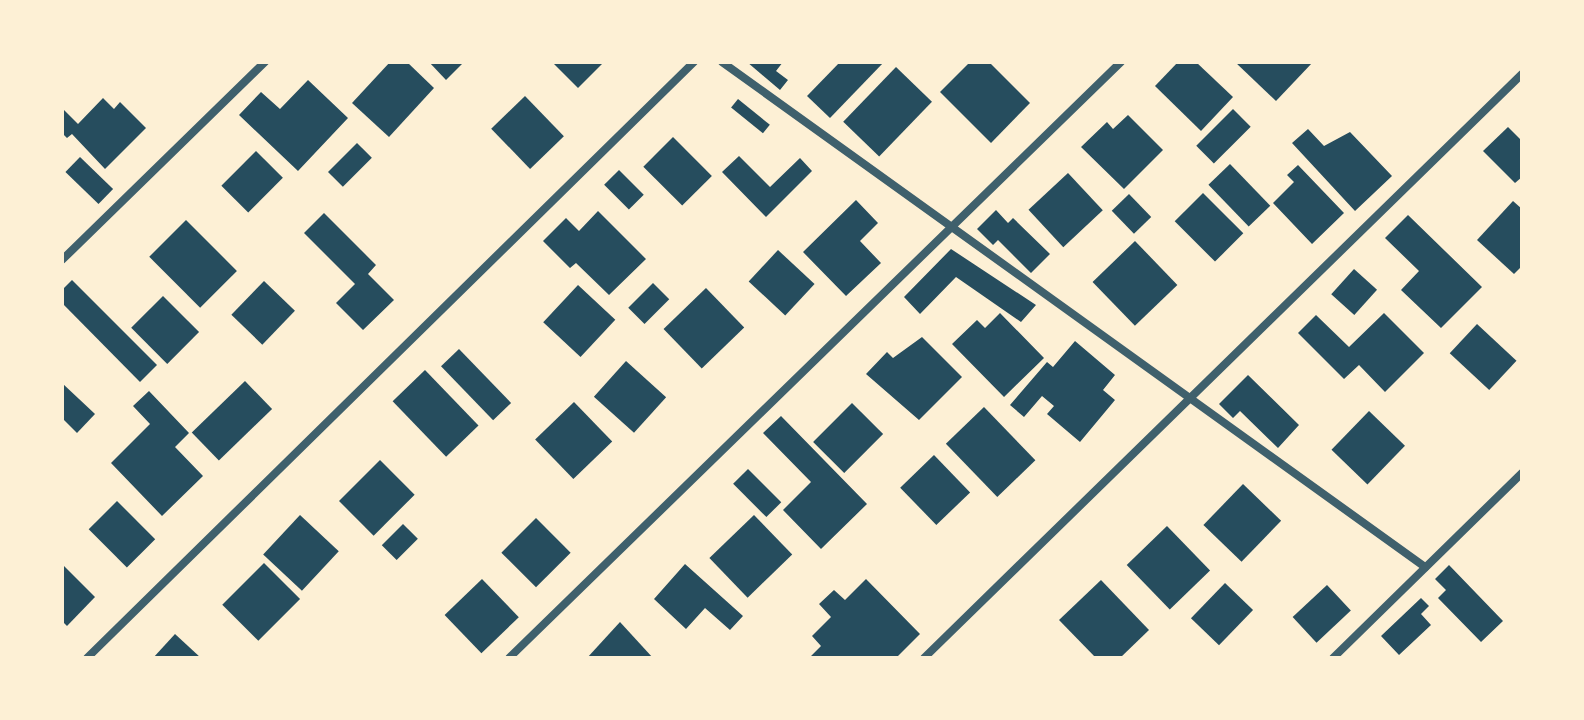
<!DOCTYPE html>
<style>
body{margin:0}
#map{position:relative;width:1584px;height:720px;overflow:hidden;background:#fdf0d5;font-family:"DM Sans",sans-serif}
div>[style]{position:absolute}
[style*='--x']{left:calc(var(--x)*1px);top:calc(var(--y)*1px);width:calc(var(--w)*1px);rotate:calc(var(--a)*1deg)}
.building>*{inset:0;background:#264d5e;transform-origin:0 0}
.minor>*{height:8px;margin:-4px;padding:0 4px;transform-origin:4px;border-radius:4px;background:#3f606c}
span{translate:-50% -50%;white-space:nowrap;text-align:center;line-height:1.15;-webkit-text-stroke:8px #fdf0d5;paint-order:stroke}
.frame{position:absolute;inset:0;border:64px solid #fdf0d5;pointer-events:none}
</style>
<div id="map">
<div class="building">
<div style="clip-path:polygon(390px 62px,407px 62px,434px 88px,389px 137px,352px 103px)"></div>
<div style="clip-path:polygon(429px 62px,464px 62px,446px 80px)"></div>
<div style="clip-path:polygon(552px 62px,604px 62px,578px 88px)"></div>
<div style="clip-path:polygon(747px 62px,783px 62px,776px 71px,788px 80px,780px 90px)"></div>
<div style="clip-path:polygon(840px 62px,884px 62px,830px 118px,807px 96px)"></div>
<div style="clip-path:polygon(970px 62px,989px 62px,1030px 103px,991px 143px,940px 92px)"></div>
<div style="clip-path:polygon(1178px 62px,1196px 62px,1233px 97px,1201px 131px,1155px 86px)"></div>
<div style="clip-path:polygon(1235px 62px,1313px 62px,1276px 101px)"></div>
<div style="left:896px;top:67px;width:50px;height:76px;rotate:44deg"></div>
<div style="clip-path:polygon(308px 80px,348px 118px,298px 171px,239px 115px,261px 92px,280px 109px)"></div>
<div style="left:525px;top:96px;width:56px;height:47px;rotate:46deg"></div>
<div style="clip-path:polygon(103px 98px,114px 109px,120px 102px,146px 128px,105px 169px,72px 134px,67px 138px,62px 133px,62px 108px,78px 124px)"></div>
<div style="left:738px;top:99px;width:41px;height:11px;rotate:39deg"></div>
<div style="left:1233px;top:109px;width:25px;height:52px;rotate:45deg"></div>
<div style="clip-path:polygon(1128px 115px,1163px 150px,1124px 189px,1081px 147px,1107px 122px,1113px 129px)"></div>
<div style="clip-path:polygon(1508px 127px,1522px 141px,1522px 177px,1515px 183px,1483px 151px)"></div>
<div style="clip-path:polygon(1308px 129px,1324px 146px,1350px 132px,1392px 176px,1355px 211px,1292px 143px)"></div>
<div style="left:673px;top:137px;width:55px;height:42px;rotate:45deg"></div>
<div style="left:357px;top:143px;width:21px;height:41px;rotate:45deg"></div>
<div style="left:256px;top:151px;width:38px;height:49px;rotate:45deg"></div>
<div style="clip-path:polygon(739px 156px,770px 187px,800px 158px,812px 171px,766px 217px,722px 172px)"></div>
<div style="left:80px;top:157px;width:46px;height:21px;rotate:44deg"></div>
<div style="left:1230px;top:164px;width:58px;height:30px;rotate:46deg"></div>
<div style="clip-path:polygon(1298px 165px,1344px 213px,1312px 244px,1273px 203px,1294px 182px,1287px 175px)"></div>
<div style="left:619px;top:170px;width:35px;height:21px;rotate:45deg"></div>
<div style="left:1068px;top:173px;width:51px;height:54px;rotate:47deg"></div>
<div style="left:1203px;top:193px;width:57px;height:40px;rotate:45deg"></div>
<div style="left:1129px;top:194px;width:32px;height:24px;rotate:46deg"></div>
<div style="clip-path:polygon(856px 200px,878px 223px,860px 241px,881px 263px,846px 296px,803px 252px)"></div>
<div style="clip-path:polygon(1513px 201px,1522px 209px,1522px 266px,1514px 274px,1477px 240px)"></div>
<div style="clip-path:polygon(996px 210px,1008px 223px,1013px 218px,1050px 254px,1031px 273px,998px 240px,993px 245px,977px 229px)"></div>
<div style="clip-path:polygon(598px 211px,646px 259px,609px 295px,576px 263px,570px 268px,543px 241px,566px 218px,579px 231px)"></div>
<div style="clip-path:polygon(324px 213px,376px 265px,368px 274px,394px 300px,363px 330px,336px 303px,355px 284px,304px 233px)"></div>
<div style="clip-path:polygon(1408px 215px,1482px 287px,1441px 328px,1401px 290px,1419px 271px,1385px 238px)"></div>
<div style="left:186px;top:220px;width:72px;height:52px;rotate:45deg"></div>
<div style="left:1135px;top:241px;width:61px;height:59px;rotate:46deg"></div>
<div style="clip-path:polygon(951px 249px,1036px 305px,1021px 322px,956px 277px,920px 314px,904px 297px)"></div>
<div style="left:778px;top:250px;width:50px;height:43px;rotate:43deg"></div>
<div style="left:1354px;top:269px;width:31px;height:34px;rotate:42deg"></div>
<div style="clip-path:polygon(72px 280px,157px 365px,140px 382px,62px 303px,62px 290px)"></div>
<div style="left:264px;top:281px;width:43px;height:47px;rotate:44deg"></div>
<div style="left:653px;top:283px;width:23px;height:35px;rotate:45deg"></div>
<div style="left:578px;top:285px;width:51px;height:51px;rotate:43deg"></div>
<div style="left:706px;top:288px;width:55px;height:59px;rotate:46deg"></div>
<div style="left:163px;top:296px;width:51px;height:45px;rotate:45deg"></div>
<div style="clip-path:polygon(1000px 313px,1044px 358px,1004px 397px,952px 344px,977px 320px,985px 328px)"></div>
<div style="clip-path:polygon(1384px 313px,1424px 353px,1385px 392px,1359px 365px,1344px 379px,1298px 333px,1316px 315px,1349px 347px)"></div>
<div style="left:1477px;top:324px;width:54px;height:40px;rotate:43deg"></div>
<div style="clip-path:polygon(922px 337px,962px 377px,919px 420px,866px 374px,887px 352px,893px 358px)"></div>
<div style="clip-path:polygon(1075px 341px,1115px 375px,1103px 390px,1115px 400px,1080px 442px,1047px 414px,1054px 406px,1042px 396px,1024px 417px,1010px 405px,1047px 362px,1053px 367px)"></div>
<div style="left:459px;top:349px;width:75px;height:25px;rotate:46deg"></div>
<div style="left:626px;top:361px;width:54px;height:48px;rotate:42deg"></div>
<div style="left:425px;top:370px;width:77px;height:45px;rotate:46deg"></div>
<div style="clip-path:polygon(1248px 375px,1299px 425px,1278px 448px,1240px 411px,1233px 418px,1219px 404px)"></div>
<div style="left:245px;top:381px;width:39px;height:74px;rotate:46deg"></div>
<div style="clip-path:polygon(62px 383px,95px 414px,77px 433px,62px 418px)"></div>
<div style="clip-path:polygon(149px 391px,189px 433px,175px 447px,203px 476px,162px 516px,111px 463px,150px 424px,133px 406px)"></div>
<div style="left:574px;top:402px;width:55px;height:54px;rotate:46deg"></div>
<div style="left:852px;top:403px;width:44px;height:55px;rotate:45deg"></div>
<div style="left:984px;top:407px;width:74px;height:53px;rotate:46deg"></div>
<div style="left:1369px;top:411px;width:50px;height:54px;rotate:44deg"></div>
<div style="clip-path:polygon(781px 416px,867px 504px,821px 549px,783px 510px,811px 482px,763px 433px)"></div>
<div style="left:934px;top:455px;width:52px;height:47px;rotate:46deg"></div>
<div style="left:380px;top:460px;width:49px;height:58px;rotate:45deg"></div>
<div style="left:748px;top:469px;width:47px;height:21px;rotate:45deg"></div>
<div style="left:1243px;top:484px;width:53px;height:57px;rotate:44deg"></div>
<div style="left:117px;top:501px;width:54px;height:40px;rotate:45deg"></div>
<div style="left:300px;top:515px;width:53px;height:54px;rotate:43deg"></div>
<div style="left:754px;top:515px;width:55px;height:62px;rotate:46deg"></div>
<div style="left:536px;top:518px;width:49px;height:49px;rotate:45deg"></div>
<div style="left:403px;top:524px;width:21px;height:30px;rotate:45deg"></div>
<div style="left:1167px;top:526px;width:62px;height:56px;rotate:46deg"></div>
<div style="left:264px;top:563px;width:51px;height:59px;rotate:45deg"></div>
<div style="clip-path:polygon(62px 564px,95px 597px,67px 626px,62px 621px)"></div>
<div style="clip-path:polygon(685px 564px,743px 616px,730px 630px,705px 608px,686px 629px,654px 599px)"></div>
<div style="clip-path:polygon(1449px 565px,1503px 621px,1481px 642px,1438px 598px,1446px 590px,1435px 579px)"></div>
<div style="left:482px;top:579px;width:53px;height:52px;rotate:46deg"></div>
<div style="clip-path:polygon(866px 579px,920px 634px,896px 658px,809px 658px,821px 646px,812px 636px,831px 617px,819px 604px,834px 590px,845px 600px)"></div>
<div style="clip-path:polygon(1101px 580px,1149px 630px,1120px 658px,1096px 658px,1059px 620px)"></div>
<div style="left:1225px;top:583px;width:39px;height:49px;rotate:44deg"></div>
<div style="left:1327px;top:585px;width:35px;height:47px;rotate:47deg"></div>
<div style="clip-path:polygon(1421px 598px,1429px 606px,1421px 614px,1431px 625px,1399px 655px,1381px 636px)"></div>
<div style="clip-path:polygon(620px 622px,653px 658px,587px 658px)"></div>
<div style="clip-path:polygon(175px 634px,201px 658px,153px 658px)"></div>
</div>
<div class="minor">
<div style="--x:722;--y:62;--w:866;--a:35.69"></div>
<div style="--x:62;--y:260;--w:284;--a:-44.3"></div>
<div style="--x:87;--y:658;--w:851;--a:-44.48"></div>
<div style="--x:509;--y:658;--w:854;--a:-44.24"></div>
<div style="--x:924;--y:658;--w:836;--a:-44.32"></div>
<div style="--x:1333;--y:658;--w:264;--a:-44.4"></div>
</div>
<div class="frame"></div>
</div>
